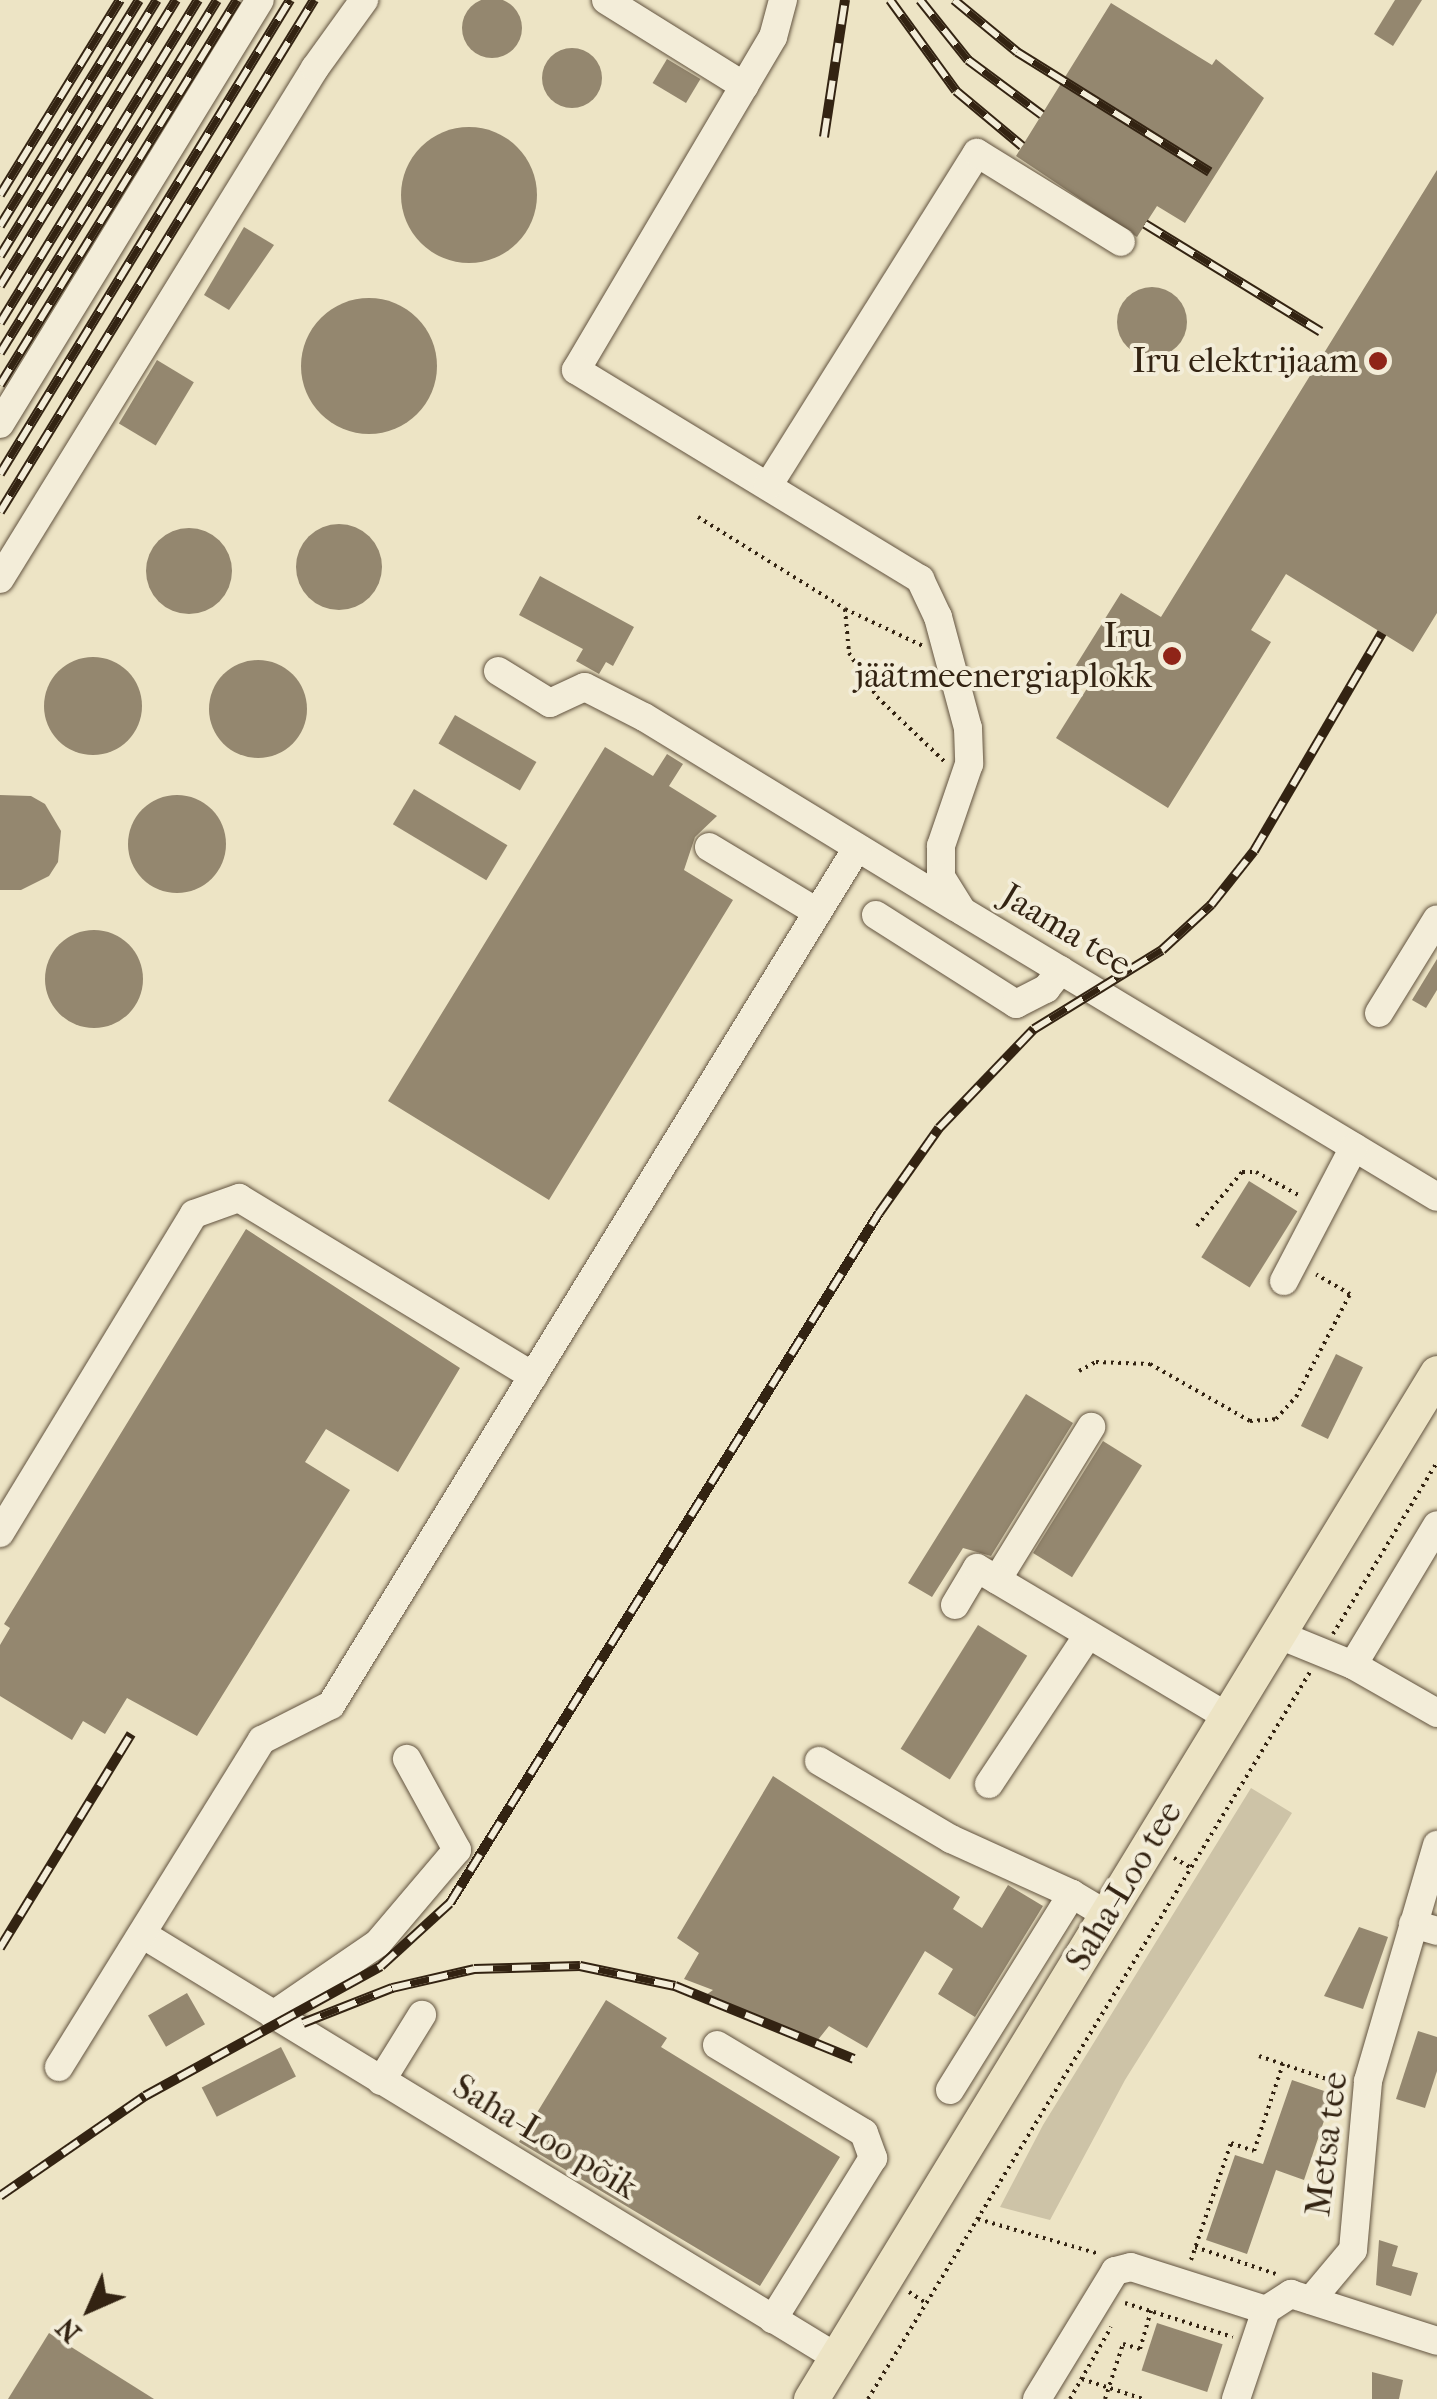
<!DOCTYPE html>
<meta charset="utf-8">
<style>
body{margin:0}
#map{position:relative;width:1437px;height:2399px;overflow:hidden;background:#ede4c5;font-family:"IM FELL French Canon",serif}
div>[style]{position:absolute}
[style*='--x']{left:calc(var(--x)*1px);top:calc(var(--y)*1px);width:calc(var(--w)*1px);rotate:calc(var(--a)*1deg)}
.green>*{inset:0;background:#cdc3a7}
.building>*{inset:0;background:#94876f;transform-origin:0 0}
.round{border-radius:50%}
.path>*{height:4px;margin-top:-2px;transform-origin:0;background:repeating-linear-gradient(90deg,#332312 0 2.5px,transparent 0 7.5px)}
.roads{filter:drop-shadow(0 0 2px #62533f) drop-shadow(0 0 2px #62533f)}
.minor>*{height:28px;margin:-14px;padding:0 14px;transform-origin:14px;border-radius:14px;background:#f3edd9}
.major>*{height:35px;margin:-17.5px;padding:0 17.5px;transform-origin:17.5px;border-radius:17.5px;background:#ede4c5}
.rail>*{height:10px;margin-top:-5px;transform-origin:0;background:repeating-linear-gradient(90deg,#f3edd9 0 19px,#332312 0 38px);box-sizing:border-box;border-block:2px solid #332312}
.dots>*{width:28px;height:28px;translate:-50% -50%;box-sizing:border-box;border:5px solid #f3edd9;border-radius:50%}
span{translate:-50% -50%;white-space:nowrap;text-align:center;line-height:1.15;-webkit-text-stroke:8px #f3edd9;paint-order:stroke}
.poi-label{font-size:35px;color:#332312}
.right{translate:-100% -50%;text-align:right}
.street-label{font-size:35px;color:#332312}
.north{position:absolute;left:40px;top:2259px;width:100px;height:100px;-webkit-text-stroke:8px #f3edd9;paint-order:stroke;rotate:225deg;font-size:28px;font-weight:700;line-height:40px;text-align:center;color:#332312}
.north::after{content:'';display:block;margin:auto;width:35px;height:45px;background:#332312;clip-path:polygon(50% 0,100% 100%,50% 72%,0 100%)}
</style>
<div id="map">
<div class="green">
<div style="clip-path:polygon(1251px 1788px,1292px 1813px,1125px 2080px,1050px 2220px,1000px 2207px,1043px 2125px)"></div>
</div>
<div class="building">
<div class="round" style="left:462px;top:-2px;width:60px;height:60px"></div>
<div style="clip-path:polygon(1395px 0,1422px 0,1393px 46px,1374px 34px)"></div>
<div style="clip-path:polygon(1111px 3px,1212px 65px,1216px 59px,1264px 98px,1185px 223px,1157px 206px,1137px 237px,1016px 156px)"></div>
<div class="round" style="left:542px;top:48px;width:60px;height:60px"></div>
<div style="left:667px;top:59px;width:39px;height:28px;rotate:31deg"></div>
<div class="round" style="left:401px;top:127px;width:136px;height:136px"></div>
<div style="clip-path:polygon(1437px 170px,1437px 613px,1413px 652px,1286px 574px,1251px 630px,1271px 642px,1168px 808px,1056px 738px,1091px 682px,1073px 670px,1121px 593px,1161px 617px)"></div>
<div style="clip-path:polygon(244px 227px,274px 245px,229px 310px,204px 295px)"></div>
<div class="round" style="left:1117px;top:287px;width:70px;height:70px"></div>
<div class="round" style="left:301px;top:298px;width:136px;height:136px"></div>
<div style="left:157px;top:360px;width:43px;height:74px;rotate:31deg"></div>
<div class="round" style="left:296px;top:524px;width:86px;height:86px"></div>
<div class="round" style="left:146px;top:528px;width:86px;height:86px"></div>
<div style="clip-path:polygon(540px 576px,634px 627px,613px 666px,606px 662px,599px 674px,576px 661px,583px 649px,519px 615px)"></div>
<div class="round" style="left:44px;top:657px;width:98px;height:98px"></div>
<div class="round" style="left:209px;top:660px;width:98px;height:98px"></div>
<div style="left:455px;top:715px;width:94px;height:33px;rotate:30deg"></div>
<div style="clip-path:polygon(605px 747px,653px 776px,667px 754px,683px 764px,669px 786px,717px 816px,695px 837px,684px 870px,733px 900px,549px 1200px,388px 1101px)"></div>
<div style="left:414px;top:789px;width:109px;height:41px;rotate:31deg"></div>
<div style="clip-path:polygon(0 795px,31px 796px,45px 804px,61px 831px,58px 862px,49px 876px,21px 890px,0 890px)"></div>
<div class="round" style="left:128px;top:795px;width:98px;height:98px"></div>
<div class="round" style="left:45px;top:930px;width:98px;height:98px"></div>
<div style="clip-path:polygon(1437px 959px,1437px 990px,1426px 1008px,1412px 1000px)"></div>
<div style="left:1249px;top:1181px;width:57px;height:90px;rotate:32deg"></div>
<div style="clip-path:polygon(246px 1229px,460px 1368px,398px 1472px,326px 1429px,305px 1462px,350px 1490px,197px 1736px,127px 1698px,105px 1734px,83px 1721px,72px 1740px,0 1696px,0 1645px,10px 1628px,4px 1624px)"></div>
<div style="left:1336px;top:1354px;width:30px;height:80px;rotate:26deg"></div>
<div style="clip-path:polygon(1026px 1394px,1073px 1423px,991px 1556px,963px 1548px,932px 1597px,908px 1583px)"></div>
<div style="left:1103px;top:1441px;width:46px;height:132px;rotate:32deg"></div>
<div style="left:978px;top:1625px;width:58px;height:146px;rotate:32deg"></div>
<div style="clip-path:polygon(773px 1776px,960px 1897px,953px 1909px,982px 1928px,1008px 1885px,1043px 1906px,975px 2017px,938px 1994px,953px 1969px,925px 1951px,867px 2048px,829px 2026px,817px 2041px,706px 1995px,713px 1990px,684px 1979px,699px 1953px,677px 1938px)"></div>
<div style="clip-path:polygon(1359px 1927px,1388px 1937px,1363px 2009px,1324px 1996px)"></div>
<div style="left:187px;top:1993px;width:36px;height:45px;rotate:60deg"></div>
<div style="clip-path:polygon(606px 2000px,667px 2038px,661px 2047px,840px 2157px,760px 2286px,519px 2142px)"></div>
<div style="clip-path:polygon(1418px 2031px,1437px 2037px,1437px 2071px,1425px 2108px,1396px 2099px)"></div>
<div style="left:281px;top:2047px;width:33px;height:89px;rotate:63deg"></div>
<div style="clip-path:polygon(1292px 2080px,1333px 2094px,1304px 2180px,1276px 2170px,1247px 2254px,1206px 2240px,1235px 2155px,1263px 2164px)"></div>
<div style="clip-path:polygon(1379px 2240px,1398px 2246px,1392px 2266px,1418px 2273px,1411px 2296px,1376px 2285px)"></div>
<div style="left:1157px;top:2323px;width:69px;height:50px;rotate:18deg"></div>
<div style="clip-path:polygon(49px 2333px,154px 2399px,8px 2399px)"></div>
<div style="clip-path:polygon(1372px 2372px,1403px 2380px,1399px 2399px,1372px 2399px)"></div>
</div>
<div class="path">
<div style="--x:698;--y:517;--w:173;--a:32"></div>
<div style="--x:845;--y:609;--w:86;--a:25.4"></div>
<div style="--x:845;--y:609;--w:44;--a:84.8"></div>
<div style="--x:849;--y:653;--w:52;--a:57.5"></div>
<div style="--x:877;--y:697;--w:94;--a:43.7"></div>
<div style="--x:1197;--y:1226;--w:70;--a:-50.2"></div>
<div style="--x:1242;--y:1172;--w:14;--a:0"></div>
<div style="--x:1256;--y:1172;--w:52;--a:28.5"></div>
<div style="--x:1079;--y:1371;--w:19;--a:-28"></div>
<div style="--x:1096;--y:1362;--w:54;--a:2.1"></div>
<div style="--x:1150;--y:1364;--w:115;--a:29.7"></div>
<div style="--x:1250;--y:1421;--w:26;--a:-4"></div>
<div style="--x:1276;--y:1419;--w:30;--a:-48"></div>
<div style="--x:1296;--y:1397;--w:116;--a:-62.3"></div>
<div style="--x:1350;--y:1294;--w:39;--a:-150"></div>
<div style="--x:1333;--y:1634;--w:201;--a:-58.8"></div>
<div style="--x:1174;--y:1858;--w:20;--a:30"></div>
<div style="--x:1259;--y:2056;--w:90;--a:18.8"></div>
<div style="--x:978;--y:2219;--w:126;--a:16.1"></div>
<div style="--x:1195;--y:2247;--w:85;--a:18.4"></div>
<div style="--x:1191;--y:2260;--w:124;--a:-71.1"></div>
<div style="--x:1231;--y:2143;--w:24;--a:19"></div>
<div style="--x:1254;--y:2151;--w:92;--a:-71.6"></div>
<div style="--x:909;--y:2292;--w:20;--a:33"></div>
<div style="--x:1125;--y:2303;--w:113;--a:17.5"></div>
<div style="--x:1082;--y:2379;--w:64;--a:18.2"></div>
<div style="--x:868;--y:2399;--w:851;--a:-58.7"></div>
<div style="--x:1070;--y:2399;--w:83;--a:-60.3"></div>
<div style="--x:1105;--y:2399;--w:58;--a:-71.9"></div>
<div style="--x:1123;--y:2344;--w:18;--a:16"></div>
<div style="--x:1140;--y:2349;--w:40;--a:-74"></div>
</div>
<div class="roads">
<div class="minor">
<div style="--x:606;--y:0;--w:163;--a:31.9"></div>
<div style="--x:783;--y:0;--w:38;--a:105"></div>
<div style="--x:773;--y:37;--w:387;--a:120.6"></div>
<div style="--x:576;--y:370;--w:403;--a:31.3"></div>
<div style="--x:920;--y:579;--w:42;--a:64.7"></div>
<div style="--x:938;--y:617;--w:115;--a:74.9"></div>
<div style="--x:968;--y:728;--w:36;--a:88"></div>
<div style="--x:969;--y:764;--w:87;--a:108.9"></div>
<div style="--x:941;--y:846;--w:31;--a:90"></div>
<div style="--x:941;--y:877;--w:40;--a:58"></div>
<div style="--x:962;--y:911;--w:554;--a:31.05"></div>
<div style="--x:0;--y:424;--w:497;--a:-58.5"></div>
<div style="--x:768;--y:486;--w:393;--a:-57.9"></div>
<div style="--x:977;--y:153;--w:169;--a:31.7"></div>
<div style="--x:0;--y:579;--w:600;--a:-58.35"></div>
<div style="--x:315;--y:68;--w:84;--a:-54.2"></div>
<div style="--x:498;--y:671;--w:61;--a:31.6"></div>
<div style="--x:550;--y:703;--w:38;--a:-25"></div>
<div style="--x:585;--y:687;--w:66;--a:27"></div>
<div style="--x:644;--y:717;--w:367;--a:31.4"></div>
<div style="--x:709;--y:847;--w:126;--a:31"></div>
<div style="--x:876;--y:915;--w:166;--a:32.4"></div>
<div style="--x:1016;--y:1004;--w:34;--a:-27"></div>
<div style="--x:1046;--y:989;--w:24;--a:-52"></div>
<div style="--x:1379;--y:1013;--w:110;--a:-58.3"></div>
<div style="--x:1284;--y:1281;--w:151;--a:-62.4"></div>
<div style="--x:0;--y:1533;--w:373;--a:-58.7"></div>
<div style="--x:194;--y:1214;--w:48;--a:-19.6"></div>
<div style="--x:239;--y:1198;--w:344;--a:31.2"></div>
<div style="--x:997;--y:1580;--w:180;--a:-58.4"></div>
<div style="--x:955;--y:1605;--w:43;--a:-59.3"></div>
<div style="--x:977;--y:1568;--w:290;--a:30.7"></div>
<div style="--x:1277;--y:1634;--w:82;--a:22.2"></div>
<div style="--x:1353;--y:1665;--w:97;--a:29.7"></div>
<div style="--x:1353;--y:1665;--w:163;--a:-59"></div>
<div style="--x:819;--y:1761;--w:153;--a:30.6"></div>
<div style="--x:951;--y:1839;--w:133;--a:24.4"></div>
<div style="--x:989;--y:1784;--w:179;--a:-56.4"></div>
<div style="--x:1413;--y:1924;--w:25;--a:16"></div>
<div style="--x:142;--y:1934;--w:813;--a:31.36"></div>
<div style="--x:273;--y:2015;--w:127;--a:-34.4"></div>
<div style="--x:378;--y:1943;--w:122;--a:-49.7"></div>
<div style="--x:457;--y:1850;--w:104;--a:-118.8"></div>
<div style="--x:717;--y:2045;--w:171;--a:30.9"></div>
<div style="--x:864;--y:2133;--w:27;--a:70"></div>
<div style="--x:873;--y:2158;--w:190;--a:121.8"></div>
<div style="--x:59;--y:2067;--w:385;--a:-58.2"></div>
<div style="--x:262;--y:1740;--w:77;--a:-26.9"></div>
<div style="--x:331;--y:1705;--w:1006;--a:-58.46"></div>
<div style="--x:381;--y:2081;--w:78;--a:-58.2"></div>
<div style="--x:950;--y:2090;--w:231;--a:-58.1"></div>
<div style="--x:1072;--y:1894;--w:41;--a:31"></div>
<div style="--x:1311;--y:2300;--w:65;--a:-50"></div>
<div style="--x:1353;--y:2250;--w:170;--a:-84.9"></div>
<div style="--x:1368;--y:2081;--w:246;--a:-73.7"></div>
<div style="--x:1037;--y:2399;--w:150;--a:-58.6"></div>
<div style="--x:1115;--y:2271;--w:16;--a:-14"></div>
<div style="--x:1131;--y:2267;--w:142;--a:17.7"></div>
<div style="--x:1236;--y:2399;--w:94;--a:-71.4"></div>
<div style="--x:1266;--y:2310;--w:30;--a:-33"></div>
<div style="--x:1291;--y:2294;--w:153;--a:17.8"></div>
</div>
<div class="major">
<div style="--x:811;--y:2399;--w:1202;--a:-58.61"></div>
</div>
</div>
<div class="rail">
<div style="--x:890;--y:0;--w:112;--a:54"></div>
<div style="--x:956;--y:91;--w:86;--a:39.8"></div>
<div style="--x:920;--y:0;--w:77;--a:51.3"></div>
<div style="--x:968;--y:60;--w:92;--a:36.6"></div>
<div style="--x:954;--y:0;--w:82;--a:39.5"></div>
<div style="--x:1017;--y:52;--w:227;--a:31.9"></div>
<div style="--x:824;--y:137;--w:139;--a:-81.3"></div>
<div style="--x:0;--y:195;--w:229;--a:-58.4"></div>
<div style="--x:1145;--y:224;--w:206;--a:31.5"></div>
<div style="--x:0;--y:226;--w:265;--a:-58.4"></div>
<div style="--x:0;--y:256;--w:300;--a:-58.5"></div>
<div style="--x:0;--y:286;--w:336;--a:-58.4"></div>
<div style="--x:0;--y:323;--w:379;--a:-58.5"></div>
<div style="--x:0;--y:353;--w:414;--a:-58.4"></div>
<div style="--x:0;--y:385;--w:452;--a:-58.4"></div>
<div style="--x:0;--y:474;--w:556;--a:-58.54"></div>
<div style="--x:0;--y:512;--w:601;--a:-58.48"></div>
<div style="--x:0;--y:1948;--w:251;--a:-58.5"></div>
<div style="--x:303;--y:2023;--w:96;--a:-21.5"></div>
<div style="--x:392;--y:1988;--w:84;--a:-13"></div>
<div style="--x:474;--y:1969;--w:106;--a:-1.6"></div>
<div style="--x:580;--y:1966;--w:97;--a:11.9"></div>
<div style="--x:675;--y:1986;--w:193;--a:22.2"></div>
<div style="--x:0;--y:2196;--w:176;--a:-34.6"></div>
<div style="--x:145;--y:2096;--w:269;--a:-28.8"></div>
<div style="--x:381;--y:1966;--w:93;--a:-42.4"></div>
<div style="--x:450;--y:1903;--w:812;--a:-58.13"></div>
<div style="--x:879;--y:1213;--w:104;--a:-54.8"></div>
<div style="--x:939;--y:1128;--w:137;--a:-46.2"></div>
<div style="--x:1034;--y:1029;--w:150;--a:-31.7"></div>
<div style="--x:1162;--y:950;--w:67;--a:-42.6"></div>
<div style="--x:1211;--y:905;--w:69;--a:-51.5"></div>
<div style="--x:1254;--y:851;--w:253;--a:-59.6"></div>
</div>
<div class="dots">
<div style="left:1378px;top:361px;background:#8f2418"></div>
<div style="left:1172px;top:656px;background:#8f2418"></div>
</div>
<div class="poi-label">
<span class="right" style="left:1358px;top:361px">Iru elektrijaam</span>
<span class="right" style="left:1152px;top:656px">Iru<br>jäätmeenergiaplokk</span>
</div>
<div class="street-label">
<span style="left:1066px;top:930px;rotate:31deg">Jaama tee</span>
<span style="left:1124px;top:1886px;rotate:-59deg">Saha-Loo tee</span>
<span style="left:545px;top:2137px;rotate:31deg">Saha-Loo põik</span>
<span style="left:1327px;top:2144px;rotate:-83deg">Metsa tee</span>
</div>
<div class="north">N</div>
</div>
